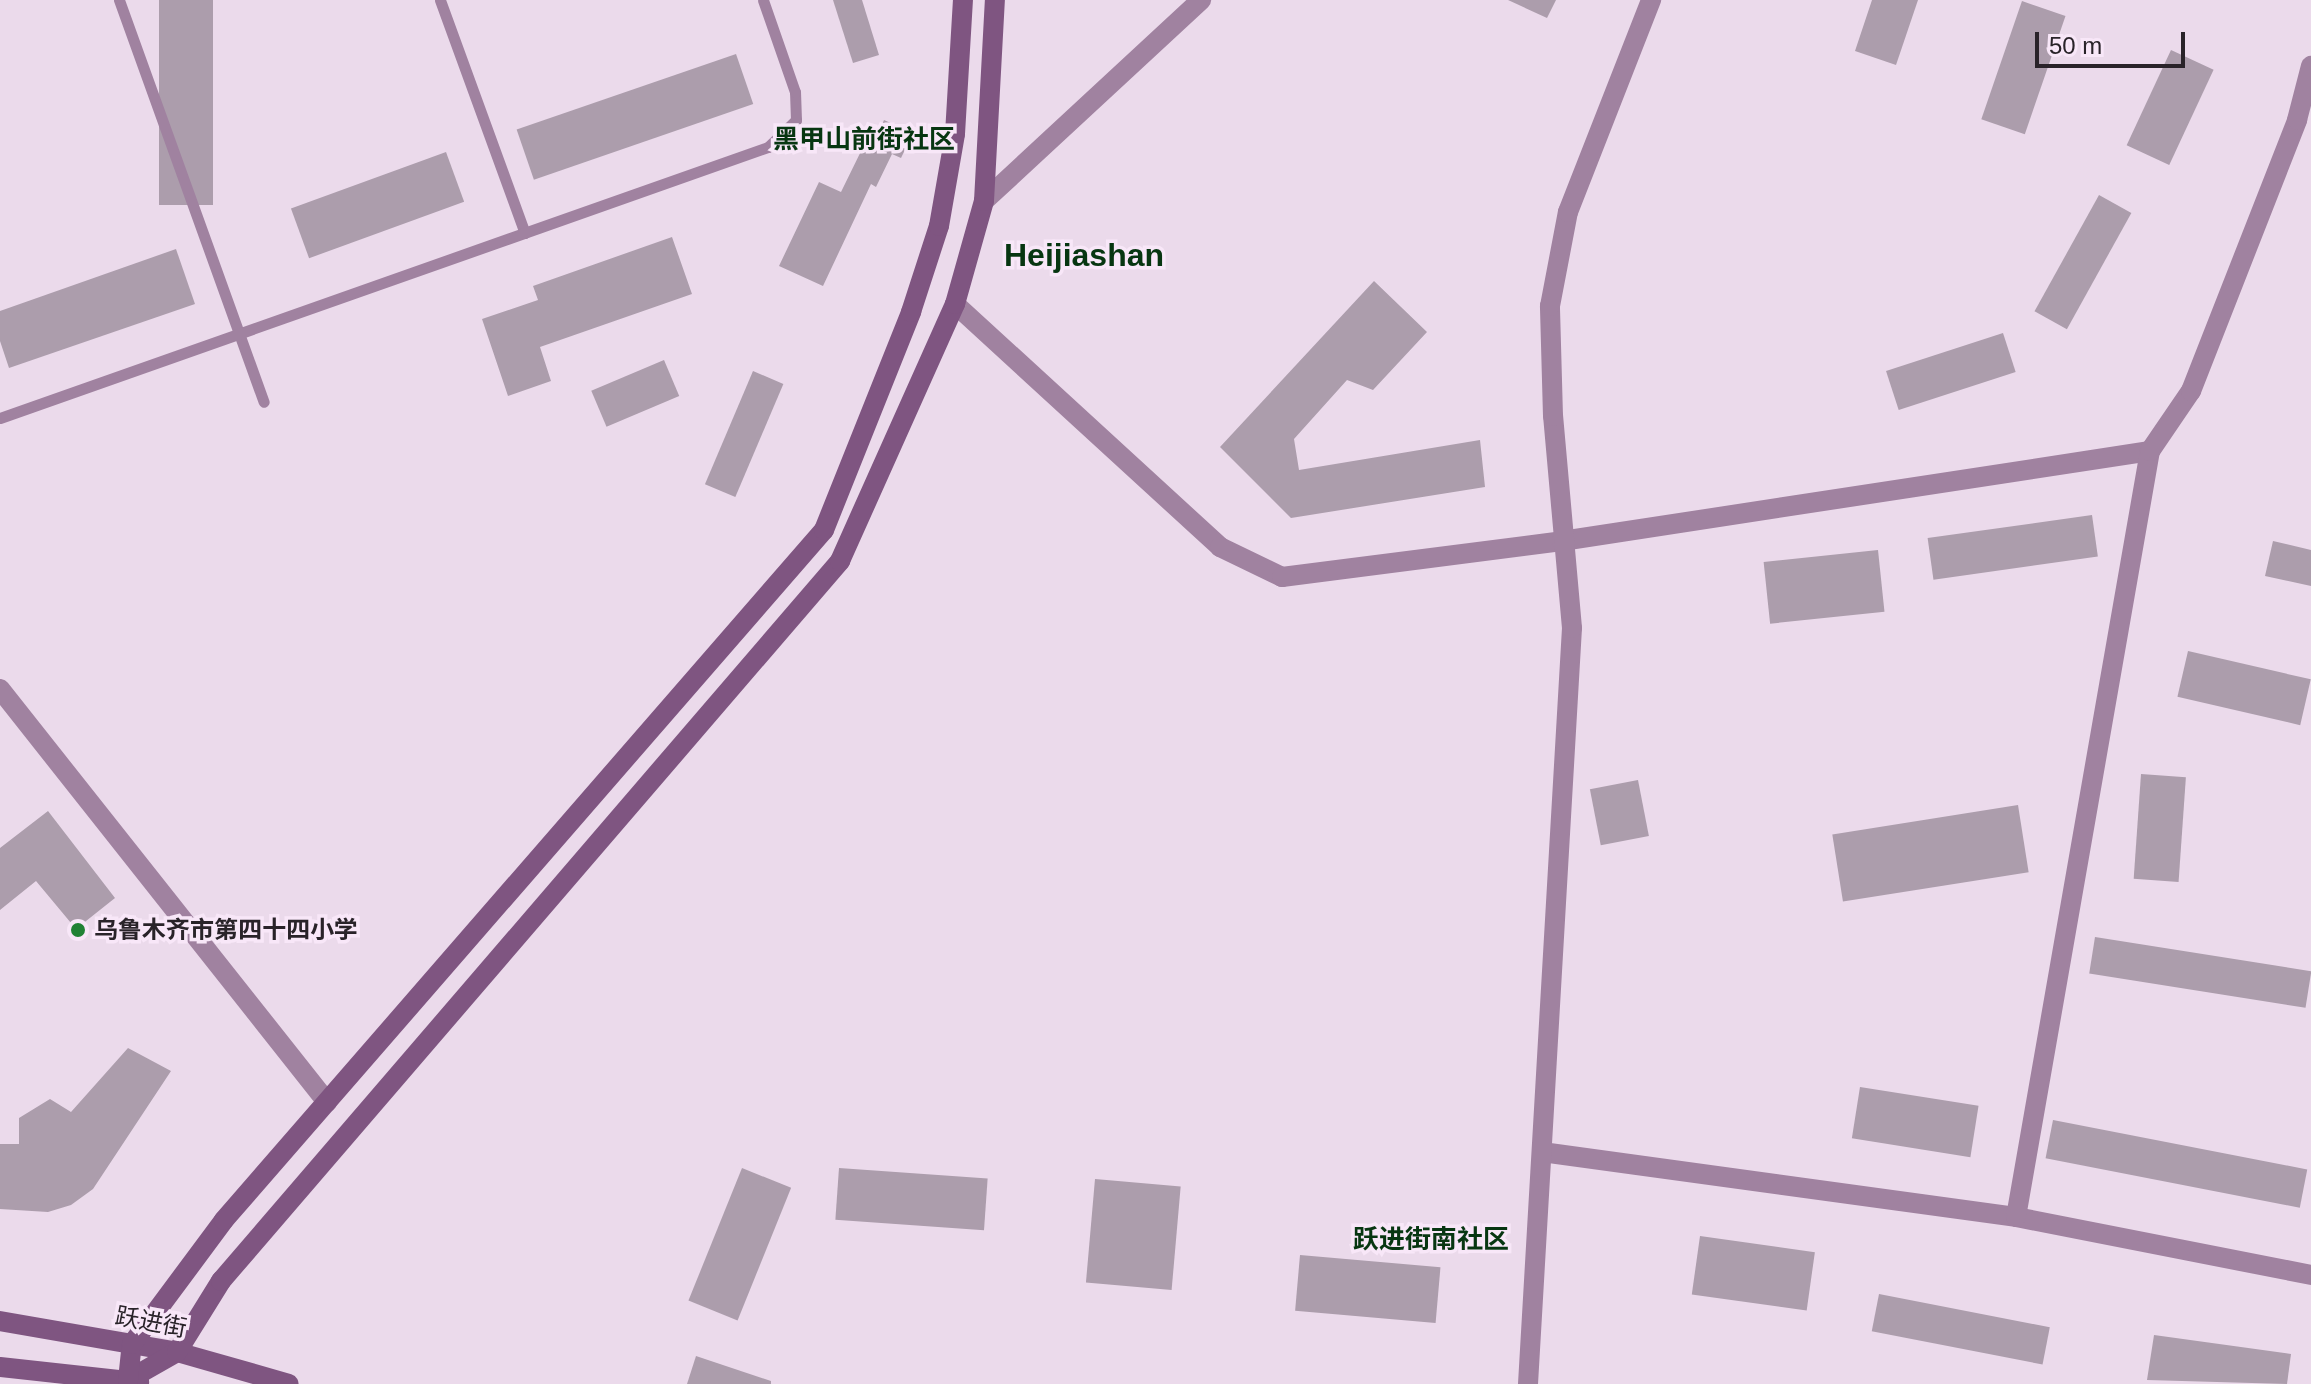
<!DOCTYPE html>
<meta charset="utf-8">
<style>
body{margin:0}
#map{position:relative;width:2311px;height:1384px;overflow:hidden;background:#ebdaeb;font-family:Helvetica,"Noto Sans SC",sans-serif}
div>[style]{position:absolute}
[style*='--x']{left:calc(var(--x)*1px);top:calc(var(--y)*1px);width:calc(var(--w)*1px);rotate:calc(var(--a)*1deg)}
.building>*{inset:0;background:#ac9dac;transform-origin:0 0}
.lane>*{height:11px;margin:-5.5px;padding:0 5.5px;transform-origin:5.5px;border-radius:5.5px;background:#a082a0}
.street>*{height:20px;margin:-10px;padding:0 10px;transform-origin:10px;border-radius:10px;background:#a082a0}
.secondary>*{height:20px;margin:-10px;padding:0 10px;transform-origin:10px;border-radius:10px;background:#7f5581}
.dots>*{width:22px;height:22px;translate:-50% -50%;box-sizing:border-box;border:4px solid #f8e7f8;border-radius:50%}
span{translate:-50% -50%;white-space:nowrap;text-align:center;line-height:1.15;-webkit-text-stroke:7px #f8e7f8;paint-order:stroke}
.poi-label{font-size:24px;color:#292329;font-weight:700}
.left{translate:0 -50%;text-align:left}
.street-label{font-size:24px;color:#292329}
.neighbourhood-label{font-size:26px;color:#073611;font-weight:700}
.district-label{font-size:32px;color:#073611;font-weight:700}
.scale{position:absolute;left:2035px;top:32px;width:150px;height:36px;box-sizing:border-box;border:4px solid #292329;border-top:0;padding-left:10px;font-size:24px;line-height:28px;white-space:nowrap;color:#292329;-webkit-text-stroke:6px #f8e7f8;paint-order:stroke}
</style>
<div id="map">
<div class="building">
<div style="left:159px;top:0;width:54px;height:205px"></div>
<div style="clip-path:polygon(833px 0,862px 0,879px 55px,853px 63px)"></div>
<div style="clip-path:polygon(1508px 0,1556px 0,1547px 18px)"></div>
<div style="clip-path:polygon(1872px 0,1918px 0,1896px 65px,1855px 51px)"></div>
<div style="left:2022px;top:1px;width:46px;height:125px;rotate:19deg"></div>
<div style="left:2171px;top:50px;width:47px;height:105px;rotate:25deg"></div>
<div style="left:736px;top:54px;width:53px;height:232px;rotate:71deg"></div>
<div style="clip-path:polygon(884px 120px,913px 133px,901px 158px,892px 154px,876px 187px,871px 184px,823px 286px,779px 266px,819px 182px,841px 192px,866px 141px,873px 145px)"></div>
<div style="left:446px;top:152px;width:53px;height:165px;rotate:70deg"></div>
<div style="left:2099px;top:195px;width:37px;height:133px;rotate:29deg"></div>
<div style="clip-path:polygon(672px 237px,692px 294px,540px 347px,551px 381px,508px 396px,482px 319px,538px 300px,533px 286px)"></div>
<div style="clip-path:polygon(176px 249px,195px 304px,9px 368px,0 341px,0 311px)"></div>
<div style="clip-path:polygon(1374px 281px,1427px 332px,1373px 390px,1347px 380px,1294px 439px,1299px 470px,1480px 440px,1485px 487px,1291px 518px,1220px 447px)"></div>
<div style="left:2003px;top:333px;width:41px;height:123px;rotate:72deg"></div>
<div style="left:664px;top:360px;width:39px;height:79px;rotate:67deg"></div>
<div style="left:753px;top:371px;width:33px;height:123px;rotate:23deg"></div>
<div style="left:2092px;top:515px;width:42px;height:166px;rotate:82deg"></div>
<div style="clip-path:polygon(2273px 541px,2311px 550px,2311px 586px,2265px 576px)"></div>
<div style="left:1878px;top:550px;width:62px;height:115px;rotate:84deg"></div>
<div style="left:2188px;top:651px;width:126px;height:47px;rotate:13deg"></div>
<div style="left:2141px;top:774px;width:45px;height:105px;rotate:4deg"></div>
<div style="left:1638px;top:780px;width:57px;height:49px;rotate:79deg"></div>
<div style="left:2018px;top:805px;width:68px;height:188px;rotate:81deg"></div>
<div style="clip-path:polygon(48px 811px,115px 898px,76px 929px,36px 881px,0 910px,0 848px)"></div>
<div style="left:2095px;top:937px;width:219px;height:37px;rotate:9deg"></div>
<div style="clip-path:polygon(128px 1048px,171px 1071px,93px 1189px,71px 1205px,48px 1212px,0 1209px,0 1144px,19px 1144px,19px 1118px,50px 1099px,71px 1112px)"></div>
<div style="left:1860px;top:1087px;width:120px;height:52px;rotate:9deg"></div>
<div style="left:2053px;top:1120px;width:259px;height:39px;rotate:11deg"></div>
<div style="left:742px;top:1168px;width:53px;height:143px;rotate:22deg"></div>
<div style="left:839px;top:1168px;width:149px;height:52px;rotate:4deg"></div>
<div style="left:1095px;top:1179px;width:86px;height:104px;rotate:5deg"></div>
<div style="left:1700px;top:1236px;width:116px;height:59px;rotate:8deg"></div>
<div style="left:1300px;top:1255px;width:141px;height:56px;rotate:5deg"></div>
<div style="left:1879px;top:1294px;width:174px;height:38px;rotate:11deg"></div>
<div style="clip-path:polygon(2154px 1335px,2291px 1354px,2287px 1384px,2147px 1380px)"></div>
<div style="clip-path:polygon(696px 1356px,771px 1381px,771px 1384px,687px 1384px)"></div>
</div>
<div class="lane">
<div style="--x:119;--y:0;--w:427;--a:70.2"></div>
<div style="--x:440;--y:0;--w:248;--a:70"></div>
<div style="--x:0;--y:418;--w:814;--a:-19.44"></div>
<div style="--x:768;--y:147;--w:39;--a:-44"></div>
<div style="--x:796;--y:120;--w:28;--a:-92"></div>
<div style="--x:795;--y:92;--w:97;--a:-109.2"></div>
</div>
<div class="street">
<div style="--x:984;--y:201;--w:296;--a:-42.8"></div>
<div style="--x:955;--y:304;--w:360;--a:42.5"></div>
<div style="--x:1220;--y:547;--w:69;--a:25.8"></div>
<div style="--x:1282;--y:577;--w:282;--a:-7.3"></div>
<div style="--x:1562;--y:541;--w:595;--a:-8.7"></div>
<div style="--x:0;--y:689;--w:527;--a:51.63"></div>
<div style="--x:1542;--y:1152;--w:478;--a:7.8"></div>
<div style="--x:2016;--y:1217;--w:301;--a:11.1"></div>
<div style="--x:2016;--y:1217;--w:778;--a:-80.08"></div>
<div style="--x:2150;--y:451;--w:73;--a:-55.7"></div>
<div style="--x:2191;--y:391;--w:291;--a:-68.6"></div>
<div style="--x:2297;--y:120;--w:56;--a:-75.5"></div>
<div style="--x:1528;--y:1384;--w:757;--a:-86.67"></div>
<div style="--x:1572;--y:628;--w:213;--a:-95.1"></div>
<div style="--x:1553;--y:416;--w:110;--a:-91.6"></div>
<div style="--x:1550;--y:306;--w:96;--a:-79.2"></div>
<div style="--x:1568;--y:212;--w:228;--a:-68.6"></div>
</div>
<div class="secondary">
<div style="--x:0;--y:1321;--w:180;--a:9.9"></div>
<div style="--x:177;--y:1352;--w:116;--a:15.9"></div>
<div style="--x:0;--y:1367;--w:140;--a:6.2"></div>
<div style="--x:128;--y:1380;--w:56;--a:-29.7"></div>
<div style="--x:177;--y:1352;--w:84;--a:-58.2"></div>
<div style="--x:221;--y:1281;--w:950;--a:-49.31"></div>
<div style="--x:840;--y:561;--w:282;--a:-65.9"></div>
<div style="--x:955;--y:304;--w:107;--a:-74.3"></div>
<div style="--x:984;--y:201;--w:201;--a:-86.9"></div>
<div style="--x:128;--y:1380;--w:36;--a:-84"></div>
<div style="--x:132;--y:1344;--w:154;--a:-53.4"></div>
<div style="--x:224;--y:1220;--w:914;--a:-48.99"></div>
<div style="--x:824;--y:530;--w:235;--a:-68.2"></div>
<div style="--x:911;--y:312;--w:90;--a:-72"></div>
<div style="--x:939;--y:226;--w:93;--a:-80.1"></div>
<div style="--x:955;--y:134;--w:134;--a:-86.6"></div>
</div>
<div class="dots">
<div style="left:78px;top:930px;background:#218235"></div>
</div>
<div class="poi-label">
<span class="left" style="left:94px;top:930px">乌鲁木齐市第四十四小学</span>
</div>
<div class="street-label">
<span style="left:151px;top:1322px;rotate:11deg">跃进街</span>
</div>
<div class="neighbourhood-label">
<span style="left:864px;top:140px">黑甲山前街社区</span>
<span style="left:1431px;top:1240px">跃进街南社区</span>
</div>
<div class="district-label">
<span style="left:1084px;top:255px">Heijiashan</span>
</div>
<div class="scale">50 m</div>
</div>
